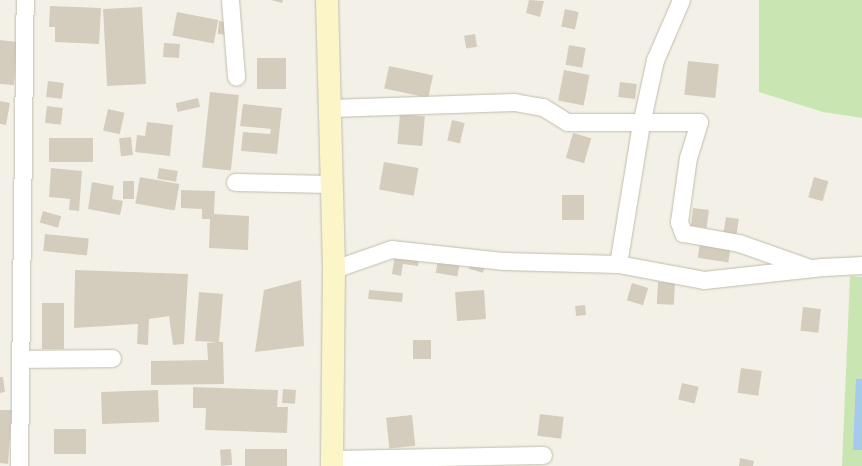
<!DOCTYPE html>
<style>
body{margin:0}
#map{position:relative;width:862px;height:466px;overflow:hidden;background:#f3f1e7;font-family:Commissioner,sans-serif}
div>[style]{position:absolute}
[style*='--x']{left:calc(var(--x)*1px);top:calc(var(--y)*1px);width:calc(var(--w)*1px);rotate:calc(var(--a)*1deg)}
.green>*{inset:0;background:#c9e6b2}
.water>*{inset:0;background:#a6caee}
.building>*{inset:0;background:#d4cdbd;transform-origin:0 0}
.roads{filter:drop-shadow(0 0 1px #c1bcad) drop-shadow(0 0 1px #c1bcad)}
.minor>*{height:17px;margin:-8.5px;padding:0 8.5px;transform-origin:8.5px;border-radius:8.5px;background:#fff}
.secondary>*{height:22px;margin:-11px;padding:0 11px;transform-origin:11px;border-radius:11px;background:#fcf5c8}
span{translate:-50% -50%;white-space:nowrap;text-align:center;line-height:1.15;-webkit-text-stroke:3px #fff;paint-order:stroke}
</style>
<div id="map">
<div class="green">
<div style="clip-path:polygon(759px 0,862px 0,862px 118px,823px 112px,759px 92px)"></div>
<div style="clip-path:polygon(850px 276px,862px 277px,862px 466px,842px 466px)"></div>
</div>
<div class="water">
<div style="clip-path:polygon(856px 379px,862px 379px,862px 450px,853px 450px)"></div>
</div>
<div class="building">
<div style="clip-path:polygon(271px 0,283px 0,282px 3px)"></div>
<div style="clip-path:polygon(529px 0,544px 1px,540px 17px,526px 13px)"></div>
<div style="clip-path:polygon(50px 6px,101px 8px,99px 44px,55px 42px,55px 27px,49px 27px)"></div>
<div style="left:142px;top:7px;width:77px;height:39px;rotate:87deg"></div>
<div style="left:565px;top:9px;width:14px;height:18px;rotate:12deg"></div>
<div style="left:177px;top:12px;width:42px;height:24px;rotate:11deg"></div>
<div style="left:219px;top:21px;width:10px;height:13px;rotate:6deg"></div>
<div style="left:475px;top:34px;width:13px;height:11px;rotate:81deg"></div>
<div style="clip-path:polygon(0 40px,17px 42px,14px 85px,0 84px)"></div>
<div style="left:164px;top:43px;width:16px;height:14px;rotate:4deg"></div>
<div style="left:569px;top:45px;width:17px;height:20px;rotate:10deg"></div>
<div style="left:257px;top:58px;width:29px;height:31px"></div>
<div style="left:688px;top:61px;width:31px;height:34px;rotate:6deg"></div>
<div style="left:389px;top:66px;width:45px;height:23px;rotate:12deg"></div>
<div style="left:564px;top:70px;width:26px;height:31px;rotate:11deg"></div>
<div style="left:48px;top:81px;width:16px;height:16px;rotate:7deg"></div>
<div style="left:620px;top:82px;width:17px;height:15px;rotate:7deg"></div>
<div style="left:210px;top:92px;width:29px;height:76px;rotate:6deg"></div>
<div style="left:198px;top:98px;width:9px;height:23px;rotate:77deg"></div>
<div style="clip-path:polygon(0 101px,10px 103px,6px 125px,0 124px)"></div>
<div style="clip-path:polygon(243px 104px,282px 108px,277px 154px,241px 151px,243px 132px,270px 134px,271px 129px,240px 126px)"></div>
<div style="left:47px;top:106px;width:16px;height:17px;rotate:7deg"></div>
<div style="left:108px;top:109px;width:17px;height:22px;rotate:13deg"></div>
<div style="left:400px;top:114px;width:25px;height:30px;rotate:5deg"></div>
<div style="left:452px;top:120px;width:13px;height:21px;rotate:13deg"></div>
<div style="clip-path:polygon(147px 122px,173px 125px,170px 156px,135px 152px,137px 135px,145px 136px)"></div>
<div style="left:573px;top:133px;width:19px;height:26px;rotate:16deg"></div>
<div style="left:131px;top:137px;width:18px;height:12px;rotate:84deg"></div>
<div style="left:49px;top:138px;width:44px;height:24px"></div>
<div style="left:384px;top:162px;width:35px;height:28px;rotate:10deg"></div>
<div style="clip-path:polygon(51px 168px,82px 171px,79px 211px,69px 210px,70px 199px,49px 197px)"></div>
<div style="left:159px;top:168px;width:19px;height:11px;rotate:9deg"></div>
<div style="left:140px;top:177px;width:40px;height:27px;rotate:10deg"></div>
<div style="left:814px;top:177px;width:15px;height:21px;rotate:16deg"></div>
<div style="left:123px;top:181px;width:11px;height:18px"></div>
<div style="clip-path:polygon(92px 182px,114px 186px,112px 199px,123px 201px,120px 215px,88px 209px)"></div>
<div style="clip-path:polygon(181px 190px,215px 191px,214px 214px,249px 216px,248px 250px,209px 248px,210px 219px,202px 219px,202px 209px,181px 208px)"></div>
<div style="left:584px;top:195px;width:25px;height:22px;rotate:90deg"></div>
<div style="left:693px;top:208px;width:16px;height:18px;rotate:7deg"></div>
<div style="left:43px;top:211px;width:19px;height:12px;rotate:16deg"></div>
<div style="left:726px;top:217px;width:13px;height:19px;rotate:9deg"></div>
<div style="left:45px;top:234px;width:44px;height:17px;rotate:6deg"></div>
<div style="left:701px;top:237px;width:31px;height:21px;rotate:9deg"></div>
<div style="clip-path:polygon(395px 254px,419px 259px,418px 266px,403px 264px,401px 276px,392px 274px)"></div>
<div style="left:438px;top:260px;width:22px;height:13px;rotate:10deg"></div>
<div style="left:471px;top:260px;width:15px;height:9px;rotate:16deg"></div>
<div style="clip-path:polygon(75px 270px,188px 274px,184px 344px,173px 345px,169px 316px,149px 319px,148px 345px,137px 344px,138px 324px,74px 328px)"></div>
<div style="clip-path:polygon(301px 280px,304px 346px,255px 352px,264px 290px)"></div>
<div style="left:658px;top:282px;width:17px;height:22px;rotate:3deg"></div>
<div style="left:632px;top:283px;width:17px;height:18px;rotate:17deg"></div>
<div style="left:369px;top:290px;width:34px;height:9px;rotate:5deg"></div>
<div style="left:484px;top:290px;width:29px;height:29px;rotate:86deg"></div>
<div style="clip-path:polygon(199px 292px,223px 294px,219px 342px,223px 342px,224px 384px,151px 385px,151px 361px,208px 360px,207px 343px,217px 342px,195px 341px)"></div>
<div style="left:42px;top:303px;width:22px;height:46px"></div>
<div style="left:585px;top:305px;width:10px;height:10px;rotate:84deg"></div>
<div style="left:803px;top:307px;width:18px;height:24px;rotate:6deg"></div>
<div style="left:413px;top:340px;width:18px;height:19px"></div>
<div style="left:741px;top:368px;width:21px;height:25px;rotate:8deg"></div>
<div style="clip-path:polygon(0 377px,3px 377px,5px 392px,0 393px)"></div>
<div style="left:682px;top:383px;width:17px;height:17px;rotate:13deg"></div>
<div style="clip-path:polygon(193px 387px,278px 390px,277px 407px,288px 407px,287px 433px,205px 430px,206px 408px,193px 408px)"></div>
<div style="left:283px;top:389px;width:13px;height:14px;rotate:4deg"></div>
<div style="left:158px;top:390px;width:32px;height:57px;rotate:88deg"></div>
<div style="clip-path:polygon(0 410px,12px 410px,8px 464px,0 463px)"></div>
<div style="left:540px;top:414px;width:24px;height:22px;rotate:7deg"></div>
<div style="left:412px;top:415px;width:31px;height:26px;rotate:84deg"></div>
<div style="left:54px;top:429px;width:32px;height:25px"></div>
<div style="left:231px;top:449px;width:16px;height:11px;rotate:86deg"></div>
<div style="left:245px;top:449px;width:42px;height:17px"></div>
<div style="clip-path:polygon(740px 458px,754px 461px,753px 466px,739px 466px)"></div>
</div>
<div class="roads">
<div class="minor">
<div style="--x:230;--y:0;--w:77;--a:85.5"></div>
<div style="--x:330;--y:108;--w:184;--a:-1.9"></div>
<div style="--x:514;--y:102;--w:29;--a:10"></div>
<div style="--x:543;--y:107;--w:28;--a:32"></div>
<div style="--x:567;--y:122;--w:132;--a:0"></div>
<div style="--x:699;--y:122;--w:37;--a:107"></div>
<div style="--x:688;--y:157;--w:66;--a:97.9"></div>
<div style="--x:679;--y:222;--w:12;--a:70"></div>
<div style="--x:683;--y:233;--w:57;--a:10.1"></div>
<div style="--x:739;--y:243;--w:75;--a:19.4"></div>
<div style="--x:235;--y:182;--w:97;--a:1.2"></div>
<div style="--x:618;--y:264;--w:142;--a:-80.7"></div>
<div style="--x:641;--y:124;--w:66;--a:-77.7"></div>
<div style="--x:655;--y:60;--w:65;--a:-66.6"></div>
<div style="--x:334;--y:269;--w:60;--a:-19.3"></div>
<div style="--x:391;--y:249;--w:114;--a:6.1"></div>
<div style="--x:504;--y:261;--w:114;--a:1.5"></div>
<div style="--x:618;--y:264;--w:87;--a:10.5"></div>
<div style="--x:704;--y:280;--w:119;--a:-6.3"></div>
<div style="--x:822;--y:267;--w:40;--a:-2.9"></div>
<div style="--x:20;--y:359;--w:92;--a:-0.6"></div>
<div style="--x:332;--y:459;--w:211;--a:-1.1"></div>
<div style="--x:19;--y:466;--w:466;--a:-89.3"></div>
</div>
<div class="secondary">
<div style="--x:327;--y:0;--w:269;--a:88.5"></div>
<div style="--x:334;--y:269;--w:197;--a:90.6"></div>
</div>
</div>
</div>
